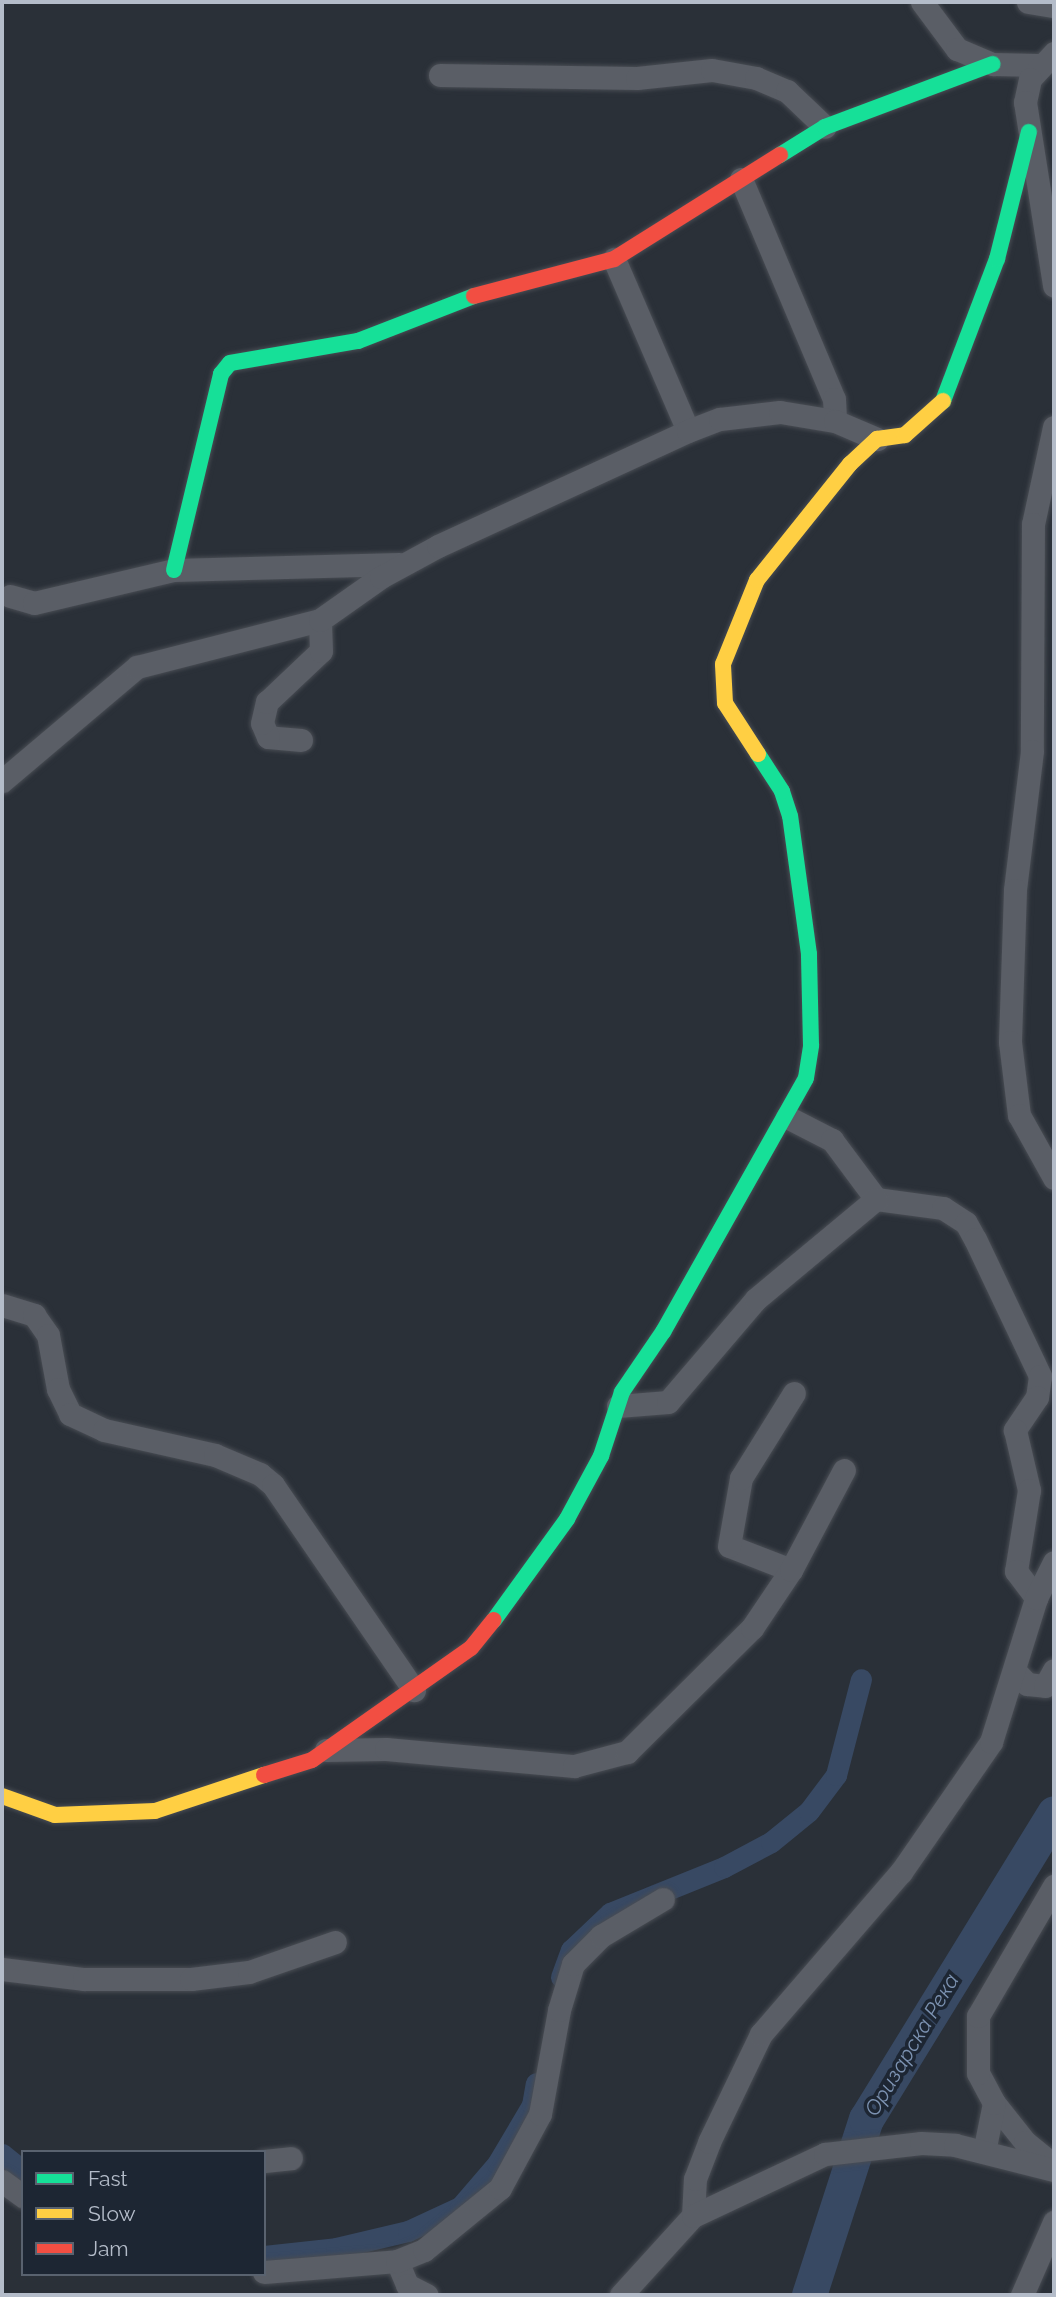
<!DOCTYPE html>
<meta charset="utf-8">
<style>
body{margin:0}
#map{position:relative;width:1056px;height:2297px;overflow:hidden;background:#2a3038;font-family:Raleway,sans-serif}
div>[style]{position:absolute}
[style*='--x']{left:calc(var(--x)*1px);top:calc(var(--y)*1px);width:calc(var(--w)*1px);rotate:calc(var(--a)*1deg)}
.canal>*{height:21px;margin:-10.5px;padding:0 10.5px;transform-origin:10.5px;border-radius:10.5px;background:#384963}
.river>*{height:35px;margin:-17.5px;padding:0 17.5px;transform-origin:17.5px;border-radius:17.5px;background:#384963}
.roads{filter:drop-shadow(0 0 2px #484c53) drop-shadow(0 0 2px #484c53)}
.street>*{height:23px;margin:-11.5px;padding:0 11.5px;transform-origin:11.5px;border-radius:11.5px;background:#5a5e66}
.fast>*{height:16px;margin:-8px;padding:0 8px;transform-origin:8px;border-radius:8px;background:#16e098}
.slow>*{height:16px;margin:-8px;padding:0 8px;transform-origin:8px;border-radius:8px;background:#ffcf43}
.jam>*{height:16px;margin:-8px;padding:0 8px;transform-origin:8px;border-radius:8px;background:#f24e42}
span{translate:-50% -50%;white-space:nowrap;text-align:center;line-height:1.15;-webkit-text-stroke:7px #1d2633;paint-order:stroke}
.water-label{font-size:21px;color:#7c92b1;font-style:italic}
.frame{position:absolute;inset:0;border:4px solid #b4bcc9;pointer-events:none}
.legend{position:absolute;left:21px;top:2150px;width:245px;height:126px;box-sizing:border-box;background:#1d2633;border:2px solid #59626f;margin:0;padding:9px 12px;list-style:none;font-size:21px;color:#b4bcc9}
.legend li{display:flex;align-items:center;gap:14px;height:35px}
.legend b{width:35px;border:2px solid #59626f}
</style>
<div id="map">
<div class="canal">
<div style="--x:561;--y:1977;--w:29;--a:-70"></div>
<div style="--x:571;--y:1950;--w:54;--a:-43.5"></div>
<div style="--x:610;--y:1913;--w:123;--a:-22"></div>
<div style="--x:724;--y:1867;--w:53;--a:-28"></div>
<div style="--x:771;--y:1842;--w:49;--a:-39.2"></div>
<div style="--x:809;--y:1811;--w:45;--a:-53.1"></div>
<div style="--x:836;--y:1775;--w:99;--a:-75.4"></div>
<div style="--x:2;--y:2154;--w:27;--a:39"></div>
<div style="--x:264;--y:2256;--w:72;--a:-6.3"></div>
<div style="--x:336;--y:2248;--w:74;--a:-13.3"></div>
<div style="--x:408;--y:2231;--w:57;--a:-24.8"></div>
<div style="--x:460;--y:2207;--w:57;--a:-49.3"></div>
<div style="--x:497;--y:2164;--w:69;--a:-59.3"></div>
<div style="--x:532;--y:2105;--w:22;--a:-80"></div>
</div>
<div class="river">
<div style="--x:809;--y:2295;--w:185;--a:-72.1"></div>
<div style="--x:866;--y:2119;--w:359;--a:-58.4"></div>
</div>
<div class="roads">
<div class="street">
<div style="--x:922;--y:2;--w:59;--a:53.3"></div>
<div style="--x:957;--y:49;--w:39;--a:23"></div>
<div style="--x:993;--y:64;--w:46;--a:1.2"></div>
<div style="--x:1028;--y:2;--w:26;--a:9"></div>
<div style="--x:1054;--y:53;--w:35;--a:133"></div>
<div style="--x:1030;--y:79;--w:24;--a:102"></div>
<div style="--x:1025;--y:102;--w:186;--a:81"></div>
<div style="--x:440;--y:75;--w:197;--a:0.9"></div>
<div style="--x:637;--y:78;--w:75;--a:-6.1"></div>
<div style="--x:712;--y:70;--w:45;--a:10.3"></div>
<div style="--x:756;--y:78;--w:34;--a:23"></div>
<div style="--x:787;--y:91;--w:52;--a:43.5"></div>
<div style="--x:741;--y:179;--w:239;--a:67.1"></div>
<div style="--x:834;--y:399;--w:22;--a:87"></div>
<div style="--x:614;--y:259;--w:187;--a:66.7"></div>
<div style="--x:1054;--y:427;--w:99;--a:102.2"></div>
<div style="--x:1033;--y:524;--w:227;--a:90.3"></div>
<div style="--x:1032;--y:751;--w:140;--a:97"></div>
<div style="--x:1015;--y:890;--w:152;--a:91.9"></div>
<div style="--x:1010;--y:1042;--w:74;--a:83"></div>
<div style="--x:1019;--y:1115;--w:72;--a:60.9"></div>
<div style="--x:10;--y:596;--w:25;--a:16"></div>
<div style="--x:34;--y:603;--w:144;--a:-13.3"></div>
<div style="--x:174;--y:570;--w:225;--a:-1.5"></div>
<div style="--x:301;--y:740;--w:33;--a:-175"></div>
<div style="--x:268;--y:737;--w:15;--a:-113"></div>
<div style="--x:262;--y:723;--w:22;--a:-77"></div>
<div style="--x:267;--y:702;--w:74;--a:-43.4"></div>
<div style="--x:321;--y:651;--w:31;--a:-92"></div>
<div style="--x:2;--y:781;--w:177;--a:-40.2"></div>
<div style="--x:137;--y:667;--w:189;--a:-14.4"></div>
<div style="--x:320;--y:620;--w:75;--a:-35.2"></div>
<div style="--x:381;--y:577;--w:65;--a:-28.5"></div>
<div style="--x:438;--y:546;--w:275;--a:-24.7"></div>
<div style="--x:688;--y:431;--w:34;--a:-21"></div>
<div style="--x:720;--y:419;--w:60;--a:-6.7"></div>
<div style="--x:780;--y:412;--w:56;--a:9.3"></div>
<div style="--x:835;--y:421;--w:46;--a:23.2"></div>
<div style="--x:787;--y:1117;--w:51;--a:27.1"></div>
<div style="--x:832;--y:1140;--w:74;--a:53.3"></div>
<div style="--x:876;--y:1199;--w:68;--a:7.7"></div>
<div style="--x:943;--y:1208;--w:27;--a:33"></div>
<div style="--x:966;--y:1223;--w:18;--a:61"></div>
<div style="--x:975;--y:1239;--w:152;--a:64.6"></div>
<div style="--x:1040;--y:1376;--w:21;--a:98"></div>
<div style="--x:1037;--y:1397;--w:40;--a:124"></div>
<div style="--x:1015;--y:1430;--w:62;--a:76.9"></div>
<div style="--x:1029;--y:1490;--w:82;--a:99.1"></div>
<div style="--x:1016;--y:1571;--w:34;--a:53"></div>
<div style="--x:2;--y:1305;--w:34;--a:17"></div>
<div style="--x:34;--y:1315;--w:24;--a:55"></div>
<div style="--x:48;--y:1335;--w:55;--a:79.5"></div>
<div style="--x:58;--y:1389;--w:28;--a:64"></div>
<div style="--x:70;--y:1414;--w:38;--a:25"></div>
<div style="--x:104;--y:1430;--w:114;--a:12.7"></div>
<div style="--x:215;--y:1455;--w:49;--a:22.9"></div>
<div style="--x:260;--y:1474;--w:17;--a:40"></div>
<div style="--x:273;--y:1485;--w:249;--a:55.5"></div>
<div style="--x:618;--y:1406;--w:50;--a:-4.6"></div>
<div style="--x:668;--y:1402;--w:135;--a:-49.5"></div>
<div style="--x:756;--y:1299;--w:156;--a:-39.8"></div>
<div style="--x:791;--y:1570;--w:66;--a:-158.8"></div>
<div style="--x:729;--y:1546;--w:69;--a:-80"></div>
<div style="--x:741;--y:1478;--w:100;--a:-58.1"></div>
<div style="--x:1015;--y:1671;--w:18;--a:47"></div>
<div style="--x:1027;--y:1684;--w:18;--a:6"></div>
<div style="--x:1045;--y:1686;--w:18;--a:-61"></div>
<div style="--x:326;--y:1750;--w:60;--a:-1"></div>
<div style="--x:386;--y:1749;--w:189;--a:5.2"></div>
<div style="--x:574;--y:1766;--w:55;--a:-14.8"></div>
<div style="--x:627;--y:1752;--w:176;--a:-44.8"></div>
<div style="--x:752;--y:1628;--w:70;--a:-56.1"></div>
<div style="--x:791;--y:1570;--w:113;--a:-62.1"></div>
<div style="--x:2;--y:1969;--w:83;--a:7"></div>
<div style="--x:84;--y:1979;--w:107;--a:0"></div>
<div style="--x:191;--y:1979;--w:58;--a:-6.9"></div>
<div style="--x:249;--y:1972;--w:91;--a:-19.2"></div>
<div style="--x:994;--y:2103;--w:50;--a:51.5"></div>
<div style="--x:1025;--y:2142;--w:35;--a:39"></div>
<div style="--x:984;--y:2152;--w:50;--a:-78.5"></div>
<div style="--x:994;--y:2103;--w:34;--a:-118"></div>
<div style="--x:978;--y:2073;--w:57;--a:-90"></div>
<div style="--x:978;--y:2016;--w:151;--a:-59.7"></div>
<div style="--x:264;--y:2161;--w:27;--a:-6"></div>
<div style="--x:2;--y:2181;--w:26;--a:36"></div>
<div style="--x:693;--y:2216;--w:37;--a:-87"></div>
<div style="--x:695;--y:2179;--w:40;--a:-69"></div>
<div style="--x:709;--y:2142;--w:120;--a:-64.3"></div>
<div style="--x:761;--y:2034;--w:214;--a:-49.2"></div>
<div style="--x:901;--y:1872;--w:158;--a:-55.3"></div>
<div style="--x:991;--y:1742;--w:151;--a:-72.6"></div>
<div style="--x:1036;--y:1598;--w:40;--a:-63.4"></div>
<div style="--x:397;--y:2261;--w:26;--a:67"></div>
<div style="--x:407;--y:2285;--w:22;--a:27"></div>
<div style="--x:264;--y:2272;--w:133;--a:-4.7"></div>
<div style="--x:397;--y:2261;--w:29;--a:-22"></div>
<div style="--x:424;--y:2250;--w:98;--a:-39.2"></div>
<div style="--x:500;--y:2188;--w:84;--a:-61.6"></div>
<div style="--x:540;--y:2114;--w:106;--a:-79.6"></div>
<div style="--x:559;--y:2010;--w:48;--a:-73.1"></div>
<div style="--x:573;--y:1964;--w:40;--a:-45"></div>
<div style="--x:601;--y:1936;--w:72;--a:-30.8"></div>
<div style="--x:621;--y:2295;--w:107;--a:-47.7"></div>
<div style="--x:693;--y:2216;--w:146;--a:-25.2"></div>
<div style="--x:825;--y:2154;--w:97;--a:-6.5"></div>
<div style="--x:921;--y:2143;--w:34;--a:3"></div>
<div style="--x:955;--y:2145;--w:102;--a:14.2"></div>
<div style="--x:1022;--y:2295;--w:80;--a:-66.3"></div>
</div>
<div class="fast">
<div style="--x:780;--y:155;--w:53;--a:-31.9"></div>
<div style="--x:825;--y:127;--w:179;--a:-20.6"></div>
<div style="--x:943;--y:401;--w:152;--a:-69.2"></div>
<div style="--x:997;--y:259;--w:131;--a:-75.9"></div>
<div style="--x:174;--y:570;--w:202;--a:-76.5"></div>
<div style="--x:221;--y:374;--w:14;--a:-51"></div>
<div style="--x:230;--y:363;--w:130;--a:-9.8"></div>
<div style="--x:358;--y:341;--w:124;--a:-21.2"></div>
<div style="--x:494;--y:1620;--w:125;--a:-54.1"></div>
<div style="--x:567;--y:1519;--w:72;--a:-61.6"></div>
<div style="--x:601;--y:1456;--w:67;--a:-71.8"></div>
<div style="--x:622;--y:1392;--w:73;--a:-55.7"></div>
<div style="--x:663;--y:1332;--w:291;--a:-60.6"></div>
<div style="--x:806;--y:1078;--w:33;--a:-81"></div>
<div style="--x:811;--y:1045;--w:91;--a:-91.3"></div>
<div style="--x:809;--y:954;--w:139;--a:-97.8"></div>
<div style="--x:790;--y:816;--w:26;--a:-108"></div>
<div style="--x:782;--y:791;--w:44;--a:-123"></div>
</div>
<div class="slow">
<div style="--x:758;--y:754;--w:61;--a:-122.9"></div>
<div style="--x:725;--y:703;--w:39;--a:-93"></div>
<div style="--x:723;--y:664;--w:91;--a:-68"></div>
<div style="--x:757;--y:580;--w:149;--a:-51.3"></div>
<div style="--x:850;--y:464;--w:37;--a:-43"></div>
<div style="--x:877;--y:439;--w:28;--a:-8"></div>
<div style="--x:905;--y:435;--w:51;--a:-41.8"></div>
<div style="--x:2;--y:1796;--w:56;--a:19.7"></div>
<div style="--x:55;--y:1815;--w:100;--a:-2.3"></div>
<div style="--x:155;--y:1811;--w:115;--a:-18.3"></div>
</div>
<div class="jam">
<div style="--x:474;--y:296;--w:145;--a:-14.8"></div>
<div style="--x:614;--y:259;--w:196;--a:-32.1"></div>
<div style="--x:264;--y:1775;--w:50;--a:-17.4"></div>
<div style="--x:312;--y:1760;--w:194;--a:-35.2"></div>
<div style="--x:471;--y:1648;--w:36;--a:-51"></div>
</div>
</div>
<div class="water-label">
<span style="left:912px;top:2045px;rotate:-59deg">Оризарска Река</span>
</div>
<div class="frame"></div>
<ul class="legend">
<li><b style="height:9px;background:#16e098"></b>Fast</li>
<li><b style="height:9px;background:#ffcf43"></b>Slow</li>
<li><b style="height:9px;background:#f24e42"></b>Jam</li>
</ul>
</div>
